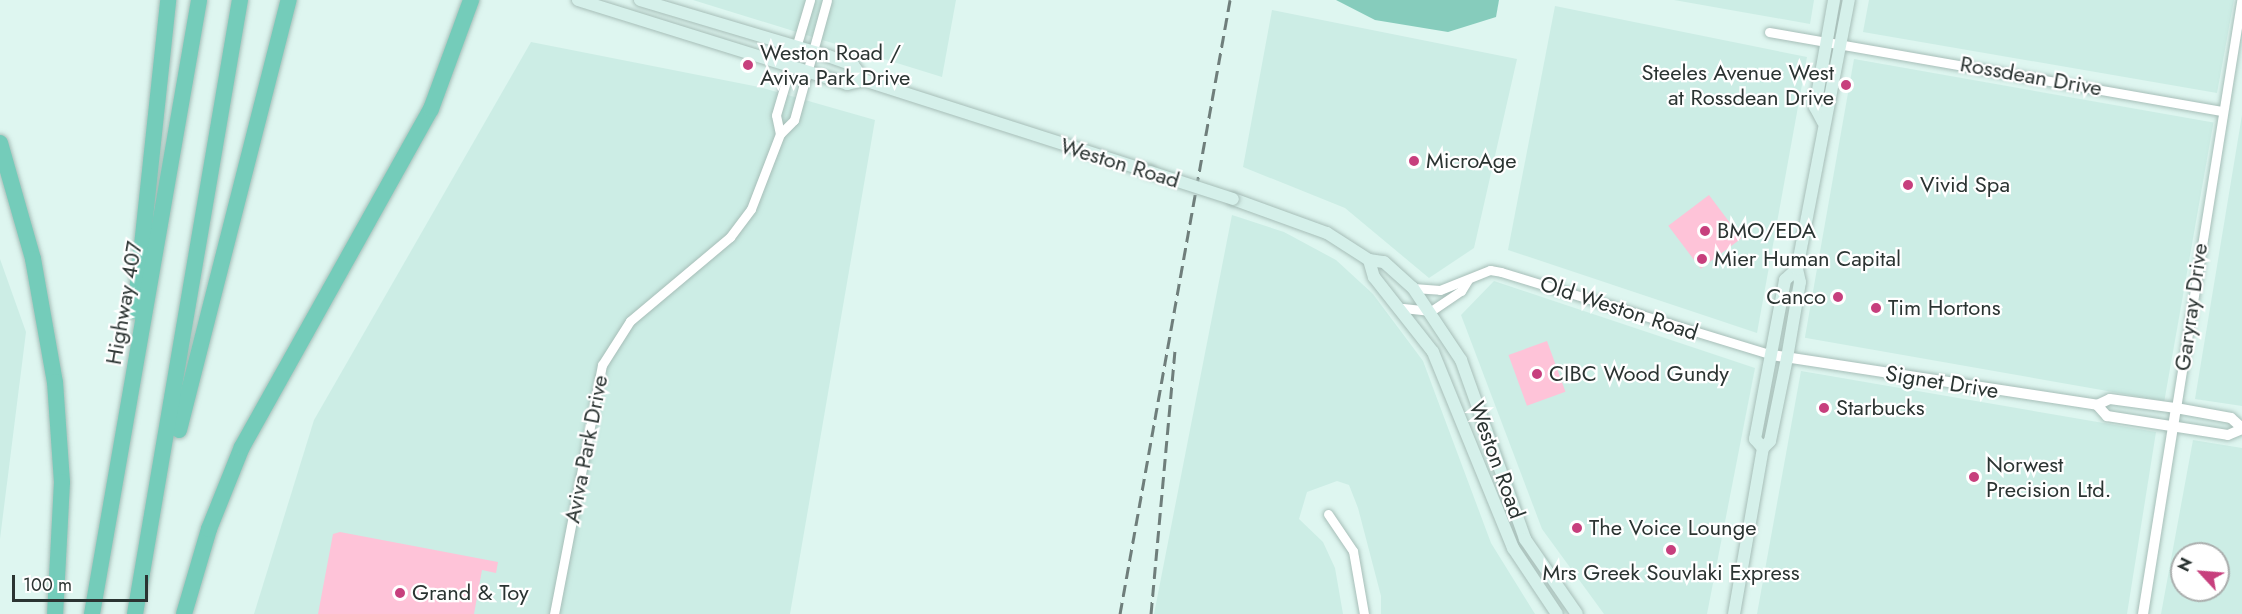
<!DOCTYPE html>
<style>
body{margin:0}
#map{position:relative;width:2242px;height:614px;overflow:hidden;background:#def6f0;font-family:Jost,sans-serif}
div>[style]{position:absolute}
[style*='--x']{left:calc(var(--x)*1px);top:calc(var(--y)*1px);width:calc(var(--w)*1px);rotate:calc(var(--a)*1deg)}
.built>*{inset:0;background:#ccede5;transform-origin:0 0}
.green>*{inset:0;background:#86ccbc}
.building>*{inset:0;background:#fec3d8;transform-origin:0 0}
.roads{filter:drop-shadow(0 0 2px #a7beb8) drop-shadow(0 0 2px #a7beb8)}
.minor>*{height:9px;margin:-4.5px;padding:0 4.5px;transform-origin:4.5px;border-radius:4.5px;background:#fff}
.tertiary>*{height:10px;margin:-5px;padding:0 5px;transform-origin:5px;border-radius:5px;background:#fff}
.secondary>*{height:12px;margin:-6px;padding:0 6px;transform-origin:6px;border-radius:6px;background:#d5f0ea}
.motorway>*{height:16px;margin:-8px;padding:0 8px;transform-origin:8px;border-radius:8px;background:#74ccba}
.rail>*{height:3px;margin-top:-1.5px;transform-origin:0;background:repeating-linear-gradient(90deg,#6f7e7b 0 12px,transparent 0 18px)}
.bridges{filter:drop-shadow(0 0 2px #a7beb8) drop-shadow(0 0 2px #a7beb8)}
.secondary-bridge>*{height:12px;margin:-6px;padding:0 6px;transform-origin:6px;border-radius:6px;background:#d5f0ea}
.dots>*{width:16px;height:16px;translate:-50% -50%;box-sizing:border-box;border:3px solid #fff;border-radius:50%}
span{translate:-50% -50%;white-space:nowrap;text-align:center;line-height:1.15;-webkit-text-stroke:4.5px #fff;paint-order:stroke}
.poi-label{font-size:22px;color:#2b3432}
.left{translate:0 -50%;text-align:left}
.right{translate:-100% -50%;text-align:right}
.street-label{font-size:22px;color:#2b3432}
.north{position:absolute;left:2170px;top:542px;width:60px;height:60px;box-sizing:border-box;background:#fff;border:2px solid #aaaead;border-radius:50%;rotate:296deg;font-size:16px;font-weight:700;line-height:24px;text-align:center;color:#2b3432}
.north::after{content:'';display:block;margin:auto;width:21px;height:27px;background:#c73f7d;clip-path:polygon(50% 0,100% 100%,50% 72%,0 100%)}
.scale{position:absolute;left:12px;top:575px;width:136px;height:27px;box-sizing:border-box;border:3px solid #2b3432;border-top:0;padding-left:8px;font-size:18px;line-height:21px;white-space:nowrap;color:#2b3432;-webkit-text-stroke:4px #fff;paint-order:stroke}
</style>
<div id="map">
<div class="built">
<div style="clip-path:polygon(693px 0,956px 0,942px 77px)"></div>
<div style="clip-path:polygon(1674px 0,1814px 0,1810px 24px)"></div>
<div style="clip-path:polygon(1869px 0,2234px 0,2217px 93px,1863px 32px)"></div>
<div style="clip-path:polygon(1555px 6px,1807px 57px,1757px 333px,1508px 250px)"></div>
<div style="clip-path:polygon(1272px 10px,1517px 59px,1474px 248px,1429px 278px,1345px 208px,1243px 167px)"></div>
<div style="clip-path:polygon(531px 42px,759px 87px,875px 120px,790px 614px,254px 614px,314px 420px)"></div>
<div style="left:1854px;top:59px;width:365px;height:283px;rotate:10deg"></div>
<div style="clip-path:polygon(2242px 115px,2242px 406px,2195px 399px)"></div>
<div style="clip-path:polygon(1232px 215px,1284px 232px,1336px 260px,1373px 294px,1423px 361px,1491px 543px,1535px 614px,1381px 614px,1381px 596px,1358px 508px,1349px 485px,1337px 481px,1307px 492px,1299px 519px,1323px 542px,1335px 568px,1343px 614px,1154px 614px)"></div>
<div style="clip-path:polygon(0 259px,26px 332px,0 539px)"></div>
<div style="clip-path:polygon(1494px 281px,1755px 368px,1707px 614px,1604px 614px,1542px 529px,1461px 315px)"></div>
<div style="clip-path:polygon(1801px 371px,2156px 432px,2127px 614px,1757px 614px)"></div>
<div style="clip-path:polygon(evenodd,2193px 440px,2242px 448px,2242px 614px,2161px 614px,2193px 440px,2182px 554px,2218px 554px,2218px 590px,2182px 590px,2182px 554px)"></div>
</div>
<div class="green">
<div style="clip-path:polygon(1336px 0,1499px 0,1496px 17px,1448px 32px,1375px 20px)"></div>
</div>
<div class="building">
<div style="left:1709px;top:195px;width:54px;height:51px;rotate:53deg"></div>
<div style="left:1547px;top:341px;width:54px;height:41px;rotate:70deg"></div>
<div style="clip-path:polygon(340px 532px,498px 562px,496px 573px,482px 570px,474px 614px,318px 614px,333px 534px)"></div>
</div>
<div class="roads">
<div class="minor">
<div style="--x:1769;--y:32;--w:458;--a:9.9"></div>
<div style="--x:780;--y:134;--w:19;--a:-102"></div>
<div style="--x:776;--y:115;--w:120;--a:-73.5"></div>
<div style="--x:1413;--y:288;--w:27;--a:4"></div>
<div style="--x:1440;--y:290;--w:54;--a:-21.8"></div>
<div style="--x:1490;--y:270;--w:11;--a:10"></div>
<div style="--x:1501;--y:272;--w:283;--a:17"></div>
<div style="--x:1403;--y:308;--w:28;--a:6"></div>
<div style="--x:1431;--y:311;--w:36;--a:-34"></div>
<div style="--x:1461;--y:291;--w:13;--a:-58"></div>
<div style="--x:2176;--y:408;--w:413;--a:-80.9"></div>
<div style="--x:1328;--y:514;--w:45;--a:56"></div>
<div style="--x:1353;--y:551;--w:64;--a:80.1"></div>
<div style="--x:554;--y:614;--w:254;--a:-79.1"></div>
<div style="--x:602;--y:365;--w:52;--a:-57.5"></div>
<div style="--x:630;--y:321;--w:131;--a:-40"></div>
<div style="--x:730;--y:237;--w:35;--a:-53"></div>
<div style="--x:751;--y:209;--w:80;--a:-68.9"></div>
<div style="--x:780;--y:134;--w:20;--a:-45"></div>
<div style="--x:794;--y:120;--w:124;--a:-74.6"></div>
</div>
<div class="tertiary">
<div style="--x:1772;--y:355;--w:329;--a:8.7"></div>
<div style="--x:2097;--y:405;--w:14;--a:-25"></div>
<div style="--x:2110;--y:399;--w:67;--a:7.8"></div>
<div style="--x:2176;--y:408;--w:56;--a:10.3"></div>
<div style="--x:2231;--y:418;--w:15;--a:42"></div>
<div style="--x:2097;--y:405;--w:15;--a:48"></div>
<div style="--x:2107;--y:416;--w:122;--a:8.9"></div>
<div style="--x:2228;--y:435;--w:15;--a:-23"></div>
<div style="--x:2143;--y:614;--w:209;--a:-80.9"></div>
</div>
<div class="secondary">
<div style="--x:578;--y:0;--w:282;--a:17.3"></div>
<div style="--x:847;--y:84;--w:17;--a:-13"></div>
<div style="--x:864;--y:80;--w:300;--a:17.8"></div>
<div style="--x:640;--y:0;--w:196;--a:16.6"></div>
<div style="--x:828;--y:56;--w:27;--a:20"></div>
<div style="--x:853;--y:65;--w:19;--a:54"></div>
<div style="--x:1823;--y:122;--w:17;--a:-118"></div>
<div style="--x:1815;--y:107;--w:109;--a:-79.9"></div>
<div style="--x:1233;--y:199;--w:100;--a:19.9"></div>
<div style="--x:1327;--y:233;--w:50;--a:32.7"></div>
<div style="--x:1369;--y:260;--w:15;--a:8"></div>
<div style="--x:1384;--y:262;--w:39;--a:42"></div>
<div style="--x:1413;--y:288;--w:87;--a:56.3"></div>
<div style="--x:1461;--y:360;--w:190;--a:70.3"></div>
<div style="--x:1525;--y:539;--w:91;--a:55.3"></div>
<div style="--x:1369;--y:260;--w:18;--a:74"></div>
<div style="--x:1374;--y:277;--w:95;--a:51.8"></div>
<div style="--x:1433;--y:352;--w:212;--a:67.8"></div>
<div style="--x:1513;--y:548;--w:79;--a:56.3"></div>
<div style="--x:1763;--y:448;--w:12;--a:-132"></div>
<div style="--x:1755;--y:439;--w:162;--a:-79.3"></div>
<div style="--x:1785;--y:280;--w:16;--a:-43"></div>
<div style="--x:1734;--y:614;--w:169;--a:-80.1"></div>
<div style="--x:1763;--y:448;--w:10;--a:-45"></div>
<div style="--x:1770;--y:441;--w:85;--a:-78.4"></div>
<div style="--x:1787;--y:358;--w:77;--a:-80.3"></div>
<div style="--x:1800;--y:282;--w:13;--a:-103"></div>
<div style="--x:1797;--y:269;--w:274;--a:-79.1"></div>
</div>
<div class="motorway">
<div style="--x:0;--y:143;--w:121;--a:74.1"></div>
<div style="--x:33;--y:259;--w:125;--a:79.9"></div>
<div style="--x:55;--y:382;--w:100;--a:86"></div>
<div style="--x:62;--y:482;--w:132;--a:93"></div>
<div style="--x:135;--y:311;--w:313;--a:-83.9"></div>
<div style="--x:179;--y:430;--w:444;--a:-75.7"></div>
<div style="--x:92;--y:614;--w:623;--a:-80.11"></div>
<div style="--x:135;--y:614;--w:623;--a:-80.3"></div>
<div style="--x:184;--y:614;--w:89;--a:-73.6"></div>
<div style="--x:209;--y:529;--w:88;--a:-68.1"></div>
<div style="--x:242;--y:447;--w:387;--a:-60.8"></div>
<div style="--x:431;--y:109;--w:116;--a:-69.8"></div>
</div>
</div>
<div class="rail">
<div style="--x:1120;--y:614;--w:624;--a:-79.84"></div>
<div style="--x:1151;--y:614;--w:264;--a:-84.8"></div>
</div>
<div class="bridges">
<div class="secondary-bridge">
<div style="--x:1150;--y:172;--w:87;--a:18"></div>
</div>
</div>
<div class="dots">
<div style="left:748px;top:65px;background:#c73f7d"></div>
<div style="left:1846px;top:85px;background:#c73f7d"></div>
<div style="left:1414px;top:161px;background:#c73f7d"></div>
<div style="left:1908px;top:185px;background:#c73f7d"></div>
<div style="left:1705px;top:231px;background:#c73f7d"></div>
<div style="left:1702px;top:259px;background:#c73f7d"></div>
<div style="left:1838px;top:297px;background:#c73f7d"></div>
<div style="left:1876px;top:308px;background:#c73f7d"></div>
<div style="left:1537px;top:374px;background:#c73f7d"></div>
<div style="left:1824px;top:408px;background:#c73f7d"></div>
<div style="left:1974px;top:477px;background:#c73f7d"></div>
<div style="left:1577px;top:528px;background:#c73f7d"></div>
<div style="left:1671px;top:550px;background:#c73f7d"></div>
<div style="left:400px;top:593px;background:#c73f7d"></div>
</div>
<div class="poi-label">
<span class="left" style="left:760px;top:65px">Weston Road /<br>Aviva Park Drive</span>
<span class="right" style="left:1834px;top:85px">Steeles Avenue West<br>at Rossdean Drive</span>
<span class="left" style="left:1426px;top:161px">MicroAge</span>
<span class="left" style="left:1920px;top:185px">Vivid Spa</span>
<span class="left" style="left:1717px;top:231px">BMO/EDA</span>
<span class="left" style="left:1714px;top:259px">Mier Human Capital</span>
<span class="right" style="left:1826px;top:297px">Canco</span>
<span class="left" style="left:1888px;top:308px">Tim Hortons</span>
<span class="left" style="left:1549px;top:374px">CIBC Wood Gundy</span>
<span class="left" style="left:1836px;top:408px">Starbucks</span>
<span class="left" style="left:1986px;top:477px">Norwest<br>Precision Ltd.</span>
<span class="left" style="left:1589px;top:528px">The Voice Lounge</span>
<span style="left:1671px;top:573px">Mrs Greek Souvlaki Express</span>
<span class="left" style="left:412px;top:593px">Grand &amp; Toy</span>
</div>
<div class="street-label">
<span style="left:2031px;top:76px;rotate:10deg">Rossdean Drive</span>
<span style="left:1120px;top:163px;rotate:17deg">Weston Road</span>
<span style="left:124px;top:303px;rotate:-80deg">Highway 407</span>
<span style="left:2191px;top:307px;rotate:-82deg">Garyray Drive</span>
<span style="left:1619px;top:308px;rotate:18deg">Old Weston Road</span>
<span style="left:1942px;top:382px;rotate:9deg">Signet Drive</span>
<span style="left:586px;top:449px;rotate:-79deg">Aviva Park Drive</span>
<span style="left:1497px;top:460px;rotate:70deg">Weston Road</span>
</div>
<div class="north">N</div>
<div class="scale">100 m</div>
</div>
